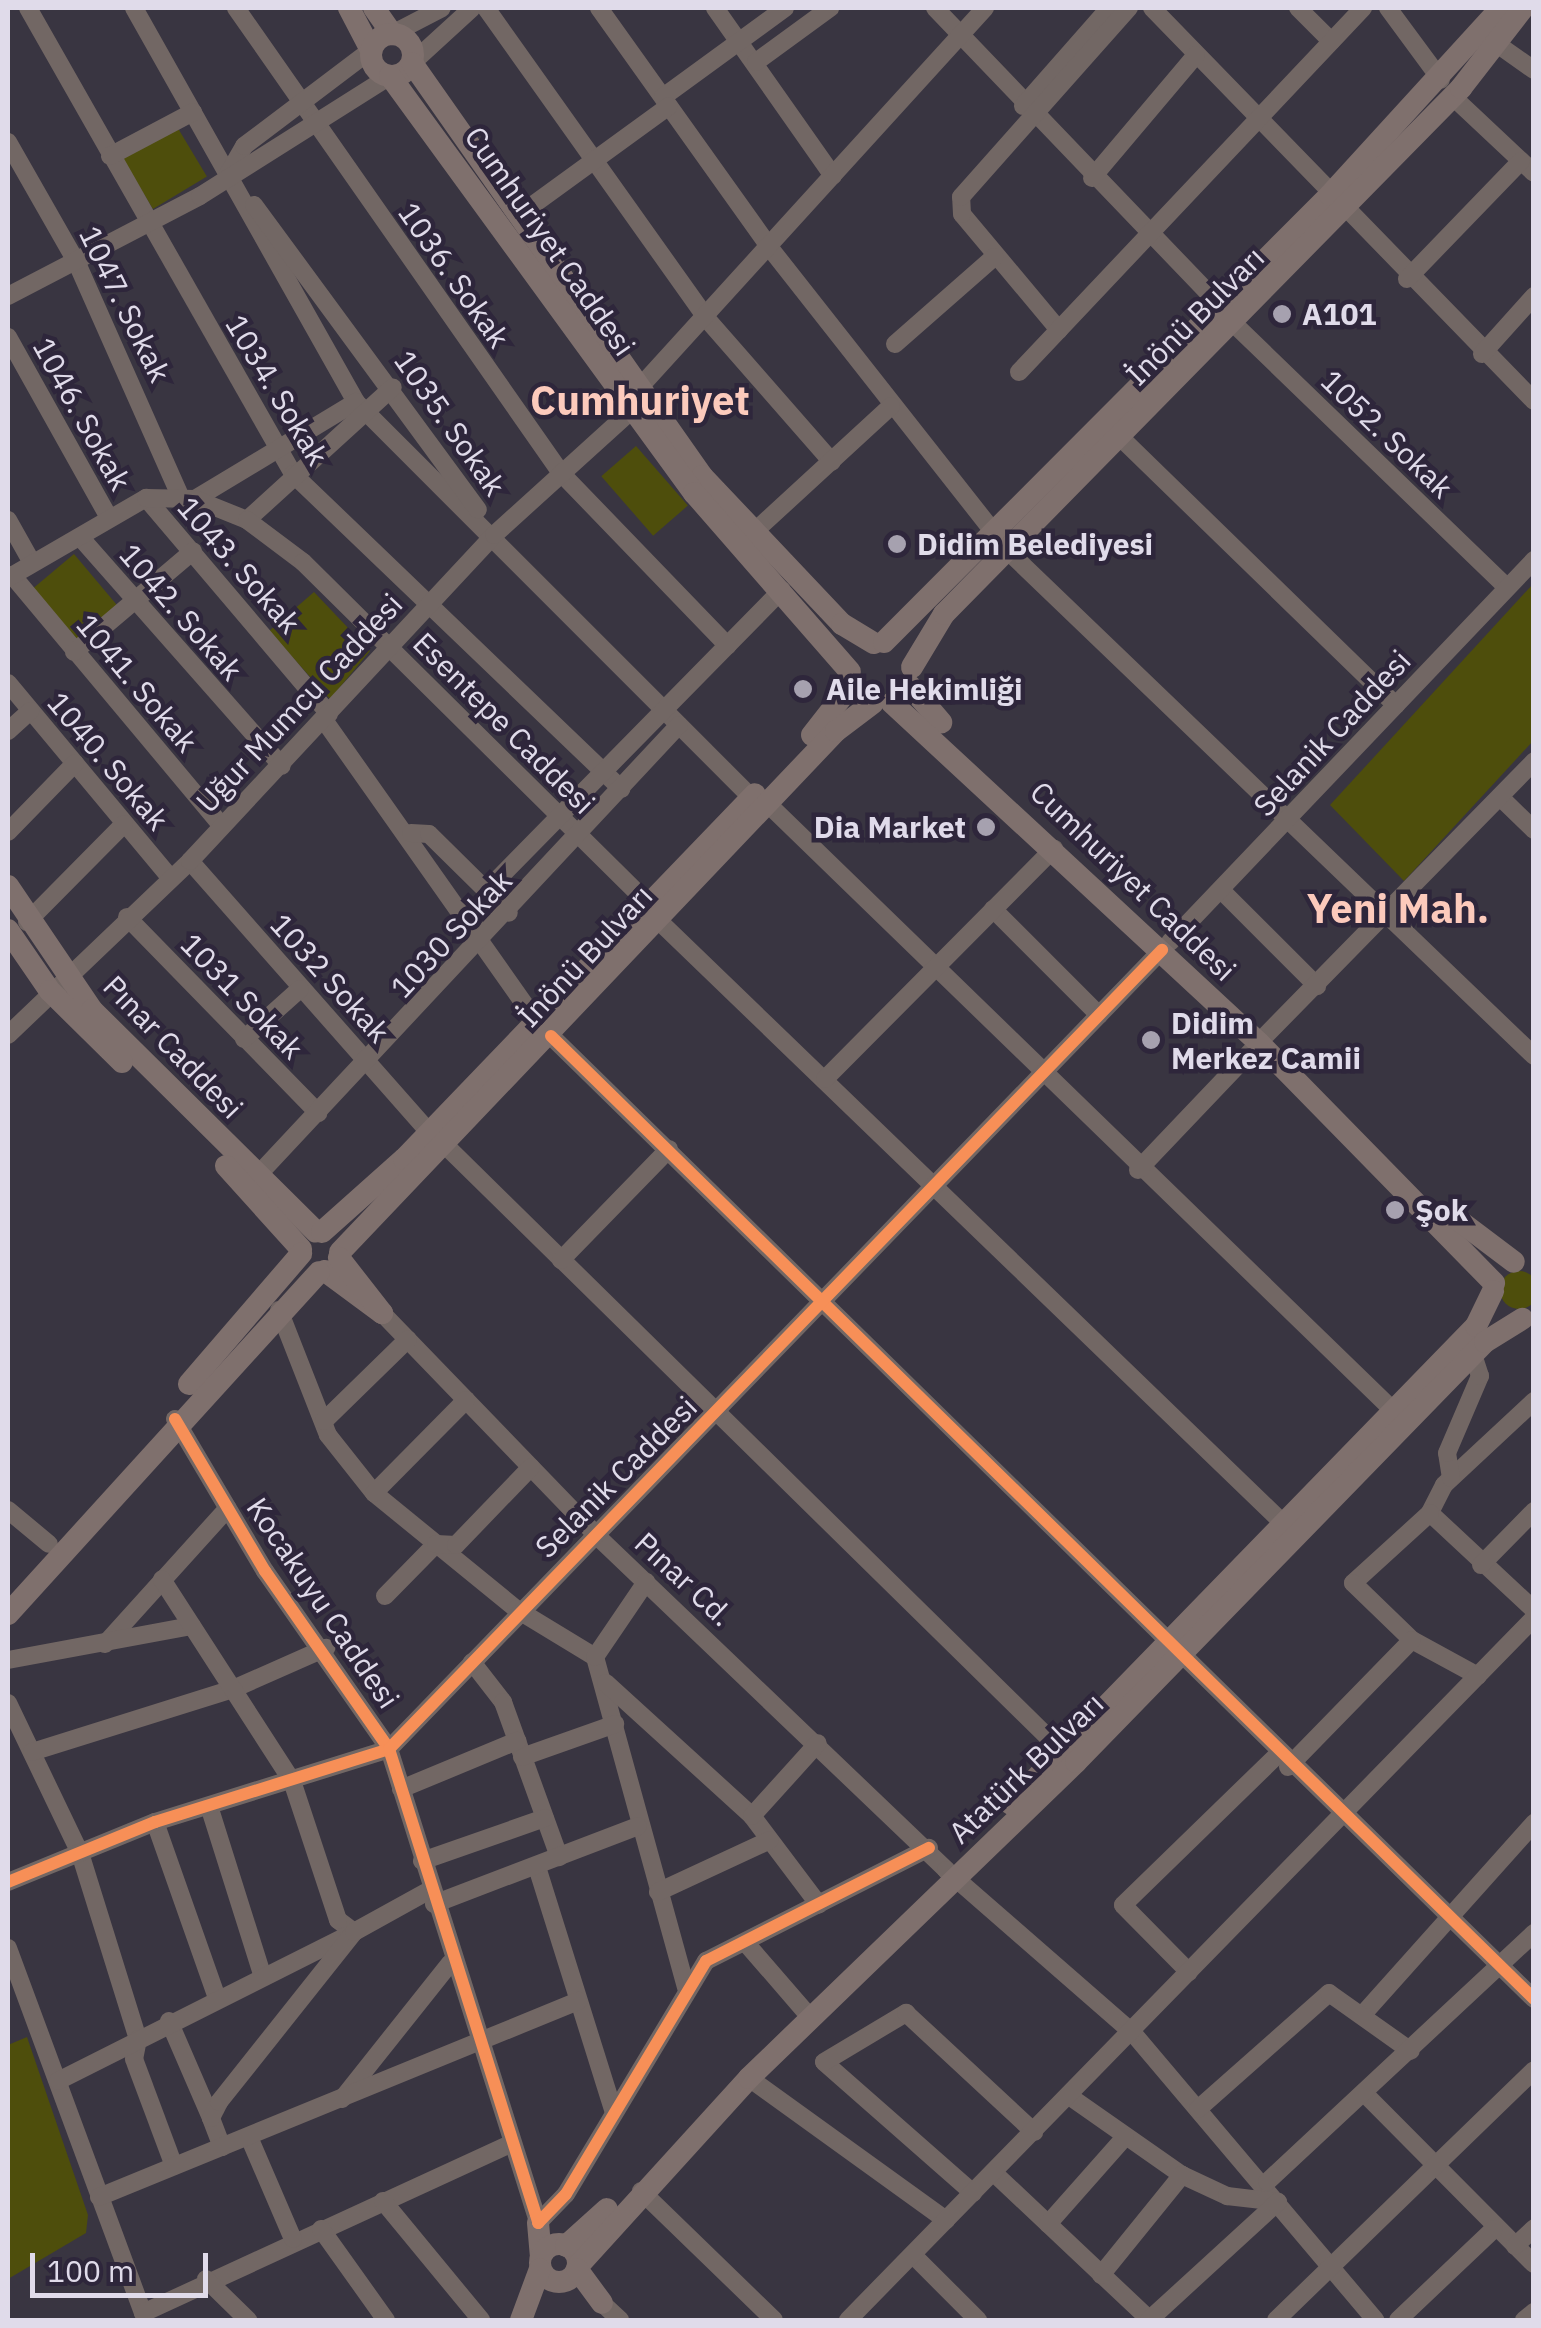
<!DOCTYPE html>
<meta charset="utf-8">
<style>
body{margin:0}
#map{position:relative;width:1541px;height:2328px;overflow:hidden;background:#393541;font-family:"IBM Plex Sans",sans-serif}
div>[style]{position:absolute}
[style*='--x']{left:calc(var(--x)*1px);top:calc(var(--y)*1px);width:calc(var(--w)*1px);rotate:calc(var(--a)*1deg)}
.green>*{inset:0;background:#4e4e0c;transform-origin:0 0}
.round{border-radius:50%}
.minor>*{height:18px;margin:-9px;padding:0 9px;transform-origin:9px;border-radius:9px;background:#726764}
.major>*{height:22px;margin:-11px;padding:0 11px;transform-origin:11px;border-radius:11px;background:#7f706d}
.major>.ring{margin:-11px;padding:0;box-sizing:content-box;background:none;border:22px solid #7f706d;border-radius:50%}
.cycleway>*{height:12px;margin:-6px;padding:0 6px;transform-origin:6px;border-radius:6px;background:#f78f57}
.dots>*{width:28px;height:28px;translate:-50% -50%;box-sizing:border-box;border:5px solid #2e263b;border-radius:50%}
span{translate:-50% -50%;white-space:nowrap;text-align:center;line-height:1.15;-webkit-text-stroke:9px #2e263b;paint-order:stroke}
.street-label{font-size:30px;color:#e0dbea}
.poi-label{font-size:30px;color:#e0dbea;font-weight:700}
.left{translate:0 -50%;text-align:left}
.right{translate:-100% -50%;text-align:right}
.district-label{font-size:40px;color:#fccabc;font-weight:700}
.frame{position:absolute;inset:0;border:10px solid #e0dbea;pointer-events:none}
.scale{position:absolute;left:30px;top:2253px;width:178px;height:45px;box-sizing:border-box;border:5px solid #e0dbea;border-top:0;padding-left:12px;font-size:30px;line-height:35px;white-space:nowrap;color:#e0dbea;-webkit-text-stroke:8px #2e263b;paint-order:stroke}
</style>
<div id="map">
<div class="green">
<div style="left:176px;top:125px;width:60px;height:63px;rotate:59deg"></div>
<div style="left:636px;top:446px;width:79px;height:46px;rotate:49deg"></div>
<div style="left:74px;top:554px;width:70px;height:56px;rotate:50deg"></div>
<div style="clip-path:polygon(1533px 584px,1533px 741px,1404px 881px,1330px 805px)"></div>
<div style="clip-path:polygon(314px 592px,370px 651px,330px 699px,269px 631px)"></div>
<div class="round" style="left:1500px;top:1271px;width:38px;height:38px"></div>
<div style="clip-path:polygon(27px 2037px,88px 2215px,86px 2233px,8px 2279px,8px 2045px)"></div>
</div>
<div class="minor">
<div style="--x:28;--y:8;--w:536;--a:60.37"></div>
<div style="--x:293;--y:474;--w:455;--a:43.8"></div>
<div style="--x:134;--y:8;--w:452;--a:60.6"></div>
<div style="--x:356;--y:402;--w:559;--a:45"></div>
<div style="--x:236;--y:8;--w:567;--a:55.05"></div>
<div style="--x:561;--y:473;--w:240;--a:46"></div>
<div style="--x:486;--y:8;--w:380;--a:54.6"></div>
<div style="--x:706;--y:318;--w:191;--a:48.8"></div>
<div style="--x:599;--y:8;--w:295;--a:54.5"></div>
<div style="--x:770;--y:248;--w:367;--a:51.8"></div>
<div style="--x:715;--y:8;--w:205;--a:54.9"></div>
<div style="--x:935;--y:8;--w:413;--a:46.2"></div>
<div style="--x:1152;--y:8;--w:548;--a:45.81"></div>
<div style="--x:1298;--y:8;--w:47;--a:45"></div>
<div style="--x:1388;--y:8;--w:89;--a:53.6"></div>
<div style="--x:392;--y:34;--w:56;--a:-27.5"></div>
<div style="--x:1497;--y:44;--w:45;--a:35.1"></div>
<div style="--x:756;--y:62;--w:92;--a:-36.1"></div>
<div style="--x:412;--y:63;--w:81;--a:-42.5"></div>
<div style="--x:1452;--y:96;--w:112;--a:43.2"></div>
<div style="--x:663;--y:97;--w:151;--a:-36.1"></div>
<div style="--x:1023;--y:106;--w:130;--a:-48.7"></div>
<div style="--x:8;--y:142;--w:137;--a:60.3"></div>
<div style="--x:76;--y:261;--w:257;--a:66.1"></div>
<div style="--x:110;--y:156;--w:94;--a:-27.9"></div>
<div style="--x:228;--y:174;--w:32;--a:-60"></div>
<div style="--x:244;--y:146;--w:159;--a:-37.1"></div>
<div style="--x:1092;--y:178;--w:161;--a:-49.8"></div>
<div style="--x:254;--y:205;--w:378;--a:53.7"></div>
<div style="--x:519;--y:215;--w:185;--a:-36"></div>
<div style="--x:1407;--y:279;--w:164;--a:-46"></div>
<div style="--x:8;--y:296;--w:216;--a:-27.5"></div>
<div style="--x:200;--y:196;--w:225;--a:-32.3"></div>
<div style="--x:1231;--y:321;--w:383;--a:44"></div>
<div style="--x:1059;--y:330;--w:151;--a:-129.9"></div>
<div style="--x:962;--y:214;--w:17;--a:-93"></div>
<div style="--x:961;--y:197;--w:253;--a:-48.4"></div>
<div style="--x:8;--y:337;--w:207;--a:60.8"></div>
<div style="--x:895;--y:344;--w:132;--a:-41.3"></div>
<div style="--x:1482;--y:354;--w:78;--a:-48.1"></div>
<div style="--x:1019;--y:372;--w:501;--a:-46.62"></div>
<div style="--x:639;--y:388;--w:514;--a:-47.68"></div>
<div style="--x:1119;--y:436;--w:386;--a:44.2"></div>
<div style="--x:146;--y:498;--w:283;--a:49.7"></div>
<div style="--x:195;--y:499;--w:188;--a:-31.1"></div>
<div style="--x:8;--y:520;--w:47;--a:60.7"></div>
<div style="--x:247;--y:520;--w:197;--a:-42.3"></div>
<div style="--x:754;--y:532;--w:186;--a:-42.6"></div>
<div style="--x:80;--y:537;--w:305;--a:48.6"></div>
<div style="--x:1008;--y:551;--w:729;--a:43.83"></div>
<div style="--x:12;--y:575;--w:327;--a:50.1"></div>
<div style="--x:8;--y:578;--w:160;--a:-30.1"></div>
<div style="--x:146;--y:498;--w:49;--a:1.2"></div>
<div style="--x:195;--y:499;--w:56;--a:22"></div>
<div style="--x:247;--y:520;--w:70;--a:36.9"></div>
<div style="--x:303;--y:562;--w:489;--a:44.7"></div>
<div style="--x:74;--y:652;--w:156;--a:-40.3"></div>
<div style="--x:8;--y:683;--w:249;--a:50.2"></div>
<div style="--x:324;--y:720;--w:370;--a:54.8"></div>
<div style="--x:8;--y:731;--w:30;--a:-42"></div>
<div style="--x:1500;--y:797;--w:47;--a:44.1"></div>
<div style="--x:767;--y:803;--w:885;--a:44.13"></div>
<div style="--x:8;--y:832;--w:96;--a:-45.8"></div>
<div style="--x:411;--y:833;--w:18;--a:3"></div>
<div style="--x:429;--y:834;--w:112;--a:44.6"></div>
<div style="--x:190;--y:861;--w:363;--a:48.6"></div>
<div style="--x:1221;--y:890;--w:136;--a:45"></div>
<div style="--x:486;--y:891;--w:422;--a:-45.5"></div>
<div style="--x:993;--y:909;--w:150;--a:45"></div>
<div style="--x:127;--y:917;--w:274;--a:45.7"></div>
<div style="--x:27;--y:922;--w:138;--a:-45.3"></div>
<div style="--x:660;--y:922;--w:868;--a:43.97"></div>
<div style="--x:1170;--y:942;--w:528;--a:-46.38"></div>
<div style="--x:1267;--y:1034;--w:382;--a:-45.6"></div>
<div style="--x:8;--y:1035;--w:252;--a:-43.7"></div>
<div style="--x:190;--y:861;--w:446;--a:-47"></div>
<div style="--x:494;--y:535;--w:188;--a:-42.2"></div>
<div style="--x:551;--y:1036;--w:1376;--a:44.41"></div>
<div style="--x:244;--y:1039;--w:75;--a:-41.8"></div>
<div style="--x:825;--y:1079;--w:325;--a:-45.2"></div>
<div style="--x:445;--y:1145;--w:866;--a:44.49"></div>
<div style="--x:1138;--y:1170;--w:175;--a:-46.4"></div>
<div style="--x:258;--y:1175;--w:616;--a:-46.91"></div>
<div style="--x:561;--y:1260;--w:155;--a:-45.8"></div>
<div style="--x:279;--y:1310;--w:134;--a:68.6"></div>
<div style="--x:328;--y:1435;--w:74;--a:51.6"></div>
<div style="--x:374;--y:1493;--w:183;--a:39.2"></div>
<div style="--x:516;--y:1609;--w:92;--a:31.3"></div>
<div style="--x:595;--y:1657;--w:343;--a:74.6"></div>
<div style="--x:382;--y:1313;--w:311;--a:46"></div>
<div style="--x:598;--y:1537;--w:482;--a:43.7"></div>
<div style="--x:946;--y:1870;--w:247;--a:41.1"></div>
<div style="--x:1132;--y:2032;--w:377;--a:49.8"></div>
<div style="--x:1534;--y:1401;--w:123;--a:137"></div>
<div style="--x:1444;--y:1485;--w:31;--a:117"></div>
<div style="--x:1430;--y:1513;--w:142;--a:43"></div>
<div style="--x:175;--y:1419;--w:177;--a:59.4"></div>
<div style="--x:265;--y:1571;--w:217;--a:55.1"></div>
<div style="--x:389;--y:1749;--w:497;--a:72.5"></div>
<div style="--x:538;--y:2223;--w:40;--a:-46"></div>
<div style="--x:566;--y:2194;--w:272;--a:-59"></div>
<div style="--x:706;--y:1961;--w:250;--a:-26.9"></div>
<div style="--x:324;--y:1421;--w:117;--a:-44.3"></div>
<div style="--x:1451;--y:1478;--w:25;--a:-99"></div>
<div style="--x:1447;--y:1453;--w:84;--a:-66.8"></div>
<div style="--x:1480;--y:1376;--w:23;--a:-108"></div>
<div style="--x:374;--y:1493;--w:131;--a:-45.3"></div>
<div style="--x:8;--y:1510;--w:53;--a:39.7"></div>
<div style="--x:1430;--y:1513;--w:104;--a:137.7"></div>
<div style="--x:1353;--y:1583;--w:82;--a:44"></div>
<div style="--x:1412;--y:1640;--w:75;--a:28.6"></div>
<div style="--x:1481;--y:1565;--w:76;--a:-45.5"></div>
<div style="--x:385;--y:1596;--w:73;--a:-45.6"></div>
<div style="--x:436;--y:1544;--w:20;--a:3"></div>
<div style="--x:456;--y:1545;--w:108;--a:-46.1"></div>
<div style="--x:105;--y:1644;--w:183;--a:-47.9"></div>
<div style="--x:595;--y:1657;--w:91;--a:-55.8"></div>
<div style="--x:8;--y:1660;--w:187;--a:-10.5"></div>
<div style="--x:472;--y:1662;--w:51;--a:52.2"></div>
<div style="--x:503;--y:1702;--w:165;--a:70.1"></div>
<div style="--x:606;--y:1683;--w:197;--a:42.3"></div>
<div style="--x:752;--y:1816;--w:111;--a:53"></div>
<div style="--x:8;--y:1703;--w:166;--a:64.4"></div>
<div style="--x:80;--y:1853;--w:195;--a:72.7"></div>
<div style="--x:138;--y:2039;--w:20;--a:101"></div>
<div style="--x:134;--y:2059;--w:114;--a:69.5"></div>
<div style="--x:32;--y:1752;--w:211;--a:-17.4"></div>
<div style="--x:233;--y:1689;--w:102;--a:-23.8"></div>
<div style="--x:522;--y:1757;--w:99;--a:-19.5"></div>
<div style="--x:1288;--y:1767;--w:177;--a:-45.7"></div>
<div style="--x:401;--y:1789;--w:126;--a:-22.5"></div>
<div style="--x:209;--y:1806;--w:176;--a:72.5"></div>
<div style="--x:752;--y:1816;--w:98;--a:-47.9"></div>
<div style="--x:155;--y:1822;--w:183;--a:70.6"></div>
<div style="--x:422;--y:1861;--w:130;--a:-19.3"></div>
<div style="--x:537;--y:1867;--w:257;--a:72.6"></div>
<div style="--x:8;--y:1882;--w:159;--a:-22.2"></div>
<div style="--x:155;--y:1822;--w:245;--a:-17.3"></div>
<div style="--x:389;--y:1749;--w:1112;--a:-45.95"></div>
<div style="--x:658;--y:1892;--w:123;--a:-24.9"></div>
<div style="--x:434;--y:1904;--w:218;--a:-20.9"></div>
<div style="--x:745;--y:1942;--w:90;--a:49.1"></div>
<div style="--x:8;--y:1948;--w:389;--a:69.7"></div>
<div style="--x:143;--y:2313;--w:402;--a:-24.7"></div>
<div style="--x:1189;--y:1972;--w:94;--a:-134.6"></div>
<div style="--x:1123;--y:1905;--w:215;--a:-44.2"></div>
<div style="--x:1365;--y:2012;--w:254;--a:-48.2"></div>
<div style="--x:169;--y:2021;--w:106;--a:66.6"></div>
<div style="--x:749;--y:2078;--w:243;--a:35.8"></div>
<div style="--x:58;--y:2081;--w:331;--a:-26.7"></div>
<div style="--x:354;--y:1932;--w:20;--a:-143"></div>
<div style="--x:338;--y:1920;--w:146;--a:-108.3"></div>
<div style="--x:292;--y:1781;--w:240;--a:-122.8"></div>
<div style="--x:1364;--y:2093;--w:241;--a:45.2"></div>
<div style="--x:1069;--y:2096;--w:138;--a:35"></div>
<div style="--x:1182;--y:2175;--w:50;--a:25"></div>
<div style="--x:1227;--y:2196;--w:51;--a:6.7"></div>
<div style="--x:342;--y:2099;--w:174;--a:-51.5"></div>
<div style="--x:1198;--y:2109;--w:175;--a:-41.5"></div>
<div style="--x:1329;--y:1993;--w:100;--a:35.3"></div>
<div style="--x:249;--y:2137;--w:111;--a:66.7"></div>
<div style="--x:222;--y:2147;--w:31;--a:-111"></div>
<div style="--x:211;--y:2118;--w:18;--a:-63"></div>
<div style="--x:219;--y:2102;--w:217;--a:-51.5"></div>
<div style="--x:354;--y:1932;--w:87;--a:-28.9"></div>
<div style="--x:994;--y:2173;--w:214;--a:43.3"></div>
<div style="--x:1267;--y:2182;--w:365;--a:-43"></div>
<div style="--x:641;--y:2191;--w:185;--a:44.1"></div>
<div style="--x:973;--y:2193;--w:198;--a:-138.7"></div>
<div style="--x:824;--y:2062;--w:96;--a:-30.9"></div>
<div style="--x:906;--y:2013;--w:175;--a:42.9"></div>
<div style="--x:99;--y:2197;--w:518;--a:-22.25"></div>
<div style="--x:383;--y:2201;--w:154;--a:50.5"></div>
<div style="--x:1048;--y:2224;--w:116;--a:-48.5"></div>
<div style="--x:321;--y:2229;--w:112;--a:54.5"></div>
<div style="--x:1515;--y:2246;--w:26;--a:-43"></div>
<div style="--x:913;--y:2255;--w:92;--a:45"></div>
<div style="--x:1101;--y:2275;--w:129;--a:-51"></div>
<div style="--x:206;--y:2279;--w:59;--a:44.3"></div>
<div style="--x:602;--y:2303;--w:25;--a:43"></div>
<div style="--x:848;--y:2320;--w:982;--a:-45.66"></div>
<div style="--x:1149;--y:2320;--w:175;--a:-42.5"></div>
<div style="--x:1276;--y:2320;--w:359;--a:-44.1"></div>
<div style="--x:1398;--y:2320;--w:132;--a:-43.5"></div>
<div style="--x:1524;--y:2320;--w:13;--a:-39"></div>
</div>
<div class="major">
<div style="--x:349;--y:8;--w:47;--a:62.4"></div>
<div style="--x:374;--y:8;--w:32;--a:55"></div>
<div class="ring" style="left:371px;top:34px;width:20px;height:20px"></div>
<div style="--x:412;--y:63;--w:505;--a:54.92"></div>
<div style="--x:702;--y:476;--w:204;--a:46.6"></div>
<div style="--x:842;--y:624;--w:37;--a:31"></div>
<div style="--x:390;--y:76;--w:516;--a:53.91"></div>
<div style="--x:694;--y:493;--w:237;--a:48.9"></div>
<div style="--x:884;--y:642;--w:631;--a:-45.06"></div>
<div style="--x:1330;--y:195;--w:253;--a:-47.6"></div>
<div style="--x:912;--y:667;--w:62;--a:-58.9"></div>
<div style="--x:944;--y:614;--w:738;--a:-45.49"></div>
<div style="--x:1461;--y:88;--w:101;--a:-52.2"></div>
<div style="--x:910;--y:686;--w:48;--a:49.3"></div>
<div style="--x:892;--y:703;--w:500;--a:42.81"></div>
<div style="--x:1259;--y:1043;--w:336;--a:45.6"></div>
<div style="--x:812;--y:735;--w:65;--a:-51.9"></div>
<div style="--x:8;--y:886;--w:150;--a:55.9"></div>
<div style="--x:92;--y:1010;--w:315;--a:44.7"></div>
<div style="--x:8;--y:930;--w:74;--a:55.5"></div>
<div style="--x:50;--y:991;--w:101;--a:44.6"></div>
<div style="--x:226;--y:1166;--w:112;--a:47.9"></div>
<div style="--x:1457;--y:1219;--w:71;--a:37"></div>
<div style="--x:322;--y:1232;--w:110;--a:-41.7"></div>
<div style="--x:404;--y:1159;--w:506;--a:-46.12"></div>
<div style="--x:340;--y:1252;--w:719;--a:-46.41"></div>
<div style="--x:836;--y:731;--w:46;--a:-37.1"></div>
<div style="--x:325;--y:1271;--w:71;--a:36.4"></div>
<div style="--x:382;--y:1313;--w:70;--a:-128"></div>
<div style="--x:189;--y:1384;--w:172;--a:-49.3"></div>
<div style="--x:8;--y:1614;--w:462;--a:-47.7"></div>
<div style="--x:1011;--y:1804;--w:667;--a:-45.79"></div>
<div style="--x:1476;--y:1326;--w:39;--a:-64"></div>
<div style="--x:538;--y:2223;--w:32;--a:85"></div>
<div class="ring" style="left:540px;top:2244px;width:16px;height:16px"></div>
<div style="--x:566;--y:2246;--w:55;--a:-42.1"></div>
<div style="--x:578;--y:2266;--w:254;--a:-47.7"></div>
<div style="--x:749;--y:2078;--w:455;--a:-44"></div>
<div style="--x:1076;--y:1762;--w:586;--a:-45.76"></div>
<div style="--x:1485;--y:1342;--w:44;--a:-31.9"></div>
<div style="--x:577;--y:2269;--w:42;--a:53.7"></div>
<div style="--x:521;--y:2320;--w:54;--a:-69.6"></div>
</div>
<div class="cycleway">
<div style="--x:551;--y:1036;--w:1376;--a:44.41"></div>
<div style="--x:175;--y:1419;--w:177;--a:59.4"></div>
<div style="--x:265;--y:1571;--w:217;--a:55.1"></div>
<div style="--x:389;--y:1749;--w:497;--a:72.5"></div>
<div style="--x:538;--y:2223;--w:40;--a:-46"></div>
<div style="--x:566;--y:2194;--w:272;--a:-59"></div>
<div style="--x:706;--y:1961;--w:250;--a:-26.9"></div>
<div style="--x:8;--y:1882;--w:159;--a:-22.2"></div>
<div style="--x:155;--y:1822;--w:245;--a:-17.3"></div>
<div style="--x:389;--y:1749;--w:1112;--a:-45.95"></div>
</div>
<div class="dots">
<div style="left:1282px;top:314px;background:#a6a1af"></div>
<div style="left:897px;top:544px;background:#a6a1af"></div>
<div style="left:803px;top:689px;background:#a6a1af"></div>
<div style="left:986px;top:827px;background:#a6a1af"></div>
<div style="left:1151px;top:1040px;background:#a6a1af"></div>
<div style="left:1395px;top:1210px;background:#a6a1af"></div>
</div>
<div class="street-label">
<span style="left:550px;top:241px;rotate:55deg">Cumhuriyet Caddesi</span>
<span style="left:454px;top:275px;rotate:55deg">1036. Sokak</span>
<span style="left:125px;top:304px;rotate:64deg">1047. Sokak</span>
<span style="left:1195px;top:316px;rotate:-45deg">İnönü Bulvarı</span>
<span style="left:277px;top:390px;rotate:59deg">1034. Sokak</span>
<span style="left:82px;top:414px;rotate:61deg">1046. Sokak</span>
<span style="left:450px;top:423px;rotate:55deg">1035. Sokak</span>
<span style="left:1387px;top:434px;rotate:44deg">1052. Sokak</span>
<span style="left:239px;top:565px;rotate:49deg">1043. Sokak</span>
<span style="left:181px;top:612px;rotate:49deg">1042. Sokak</span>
<span style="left:137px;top:683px;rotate:50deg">1041. Sokak</span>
<span style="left:299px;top:703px;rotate:-47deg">Uğur Mumcu Caddesi</span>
<span style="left:504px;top:723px;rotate:45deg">Esentepe Caddesi</span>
<span style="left:1332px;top:733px;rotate:-47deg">Selanik Caddesi</span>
<span style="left:108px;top:761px;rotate:50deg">1040. Sokak</span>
<span style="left:1133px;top:881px;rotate:44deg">Cumhuriyet Caddesi</span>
<span style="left:451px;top:934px;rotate:-47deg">1030 Sokak</span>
<span style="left:585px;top:956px;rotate:-47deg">İnönü Bulvarı</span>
<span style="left:330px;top:978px;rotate:48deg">1032 Sokak</span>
<span style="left:242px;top:996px;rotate:46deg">1031 Sokak</span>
<span style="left:173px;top:1047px;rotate:46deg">Pınar Caddesi</span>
<span style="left:616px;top:1477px;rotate:-45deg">Selanik Caddesi</span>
<span style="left:684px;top:1579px;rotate:43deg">Pınar Cd.</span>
<span style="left:323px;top:1603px;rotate:56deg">Kocakuyu Caddesi</span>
<span style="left:1026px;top:1768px;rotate:-44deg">Atatürk Bulvarı</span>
</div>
<div class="poi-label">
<span class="left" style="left:1302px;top:314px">A101</span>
<span class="left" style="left:917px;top:544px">Didim Belediyesi</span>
<span class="left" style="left:826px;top:689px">Aile Hekimliği</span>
<span class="right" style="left:966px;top:827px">Dia Market</span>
<span class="left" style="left:1171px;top:1040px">Didim<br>Merkez Camii</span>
<span class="left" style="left:1415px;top:1210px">Şok</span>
</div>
<div class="district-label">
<span style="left:640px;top:400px">Cumhuriyet</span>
<span style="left:1398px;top:908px">Yeni Mah.</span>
</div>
<div class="frame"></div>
<div class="scale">100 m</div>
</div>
